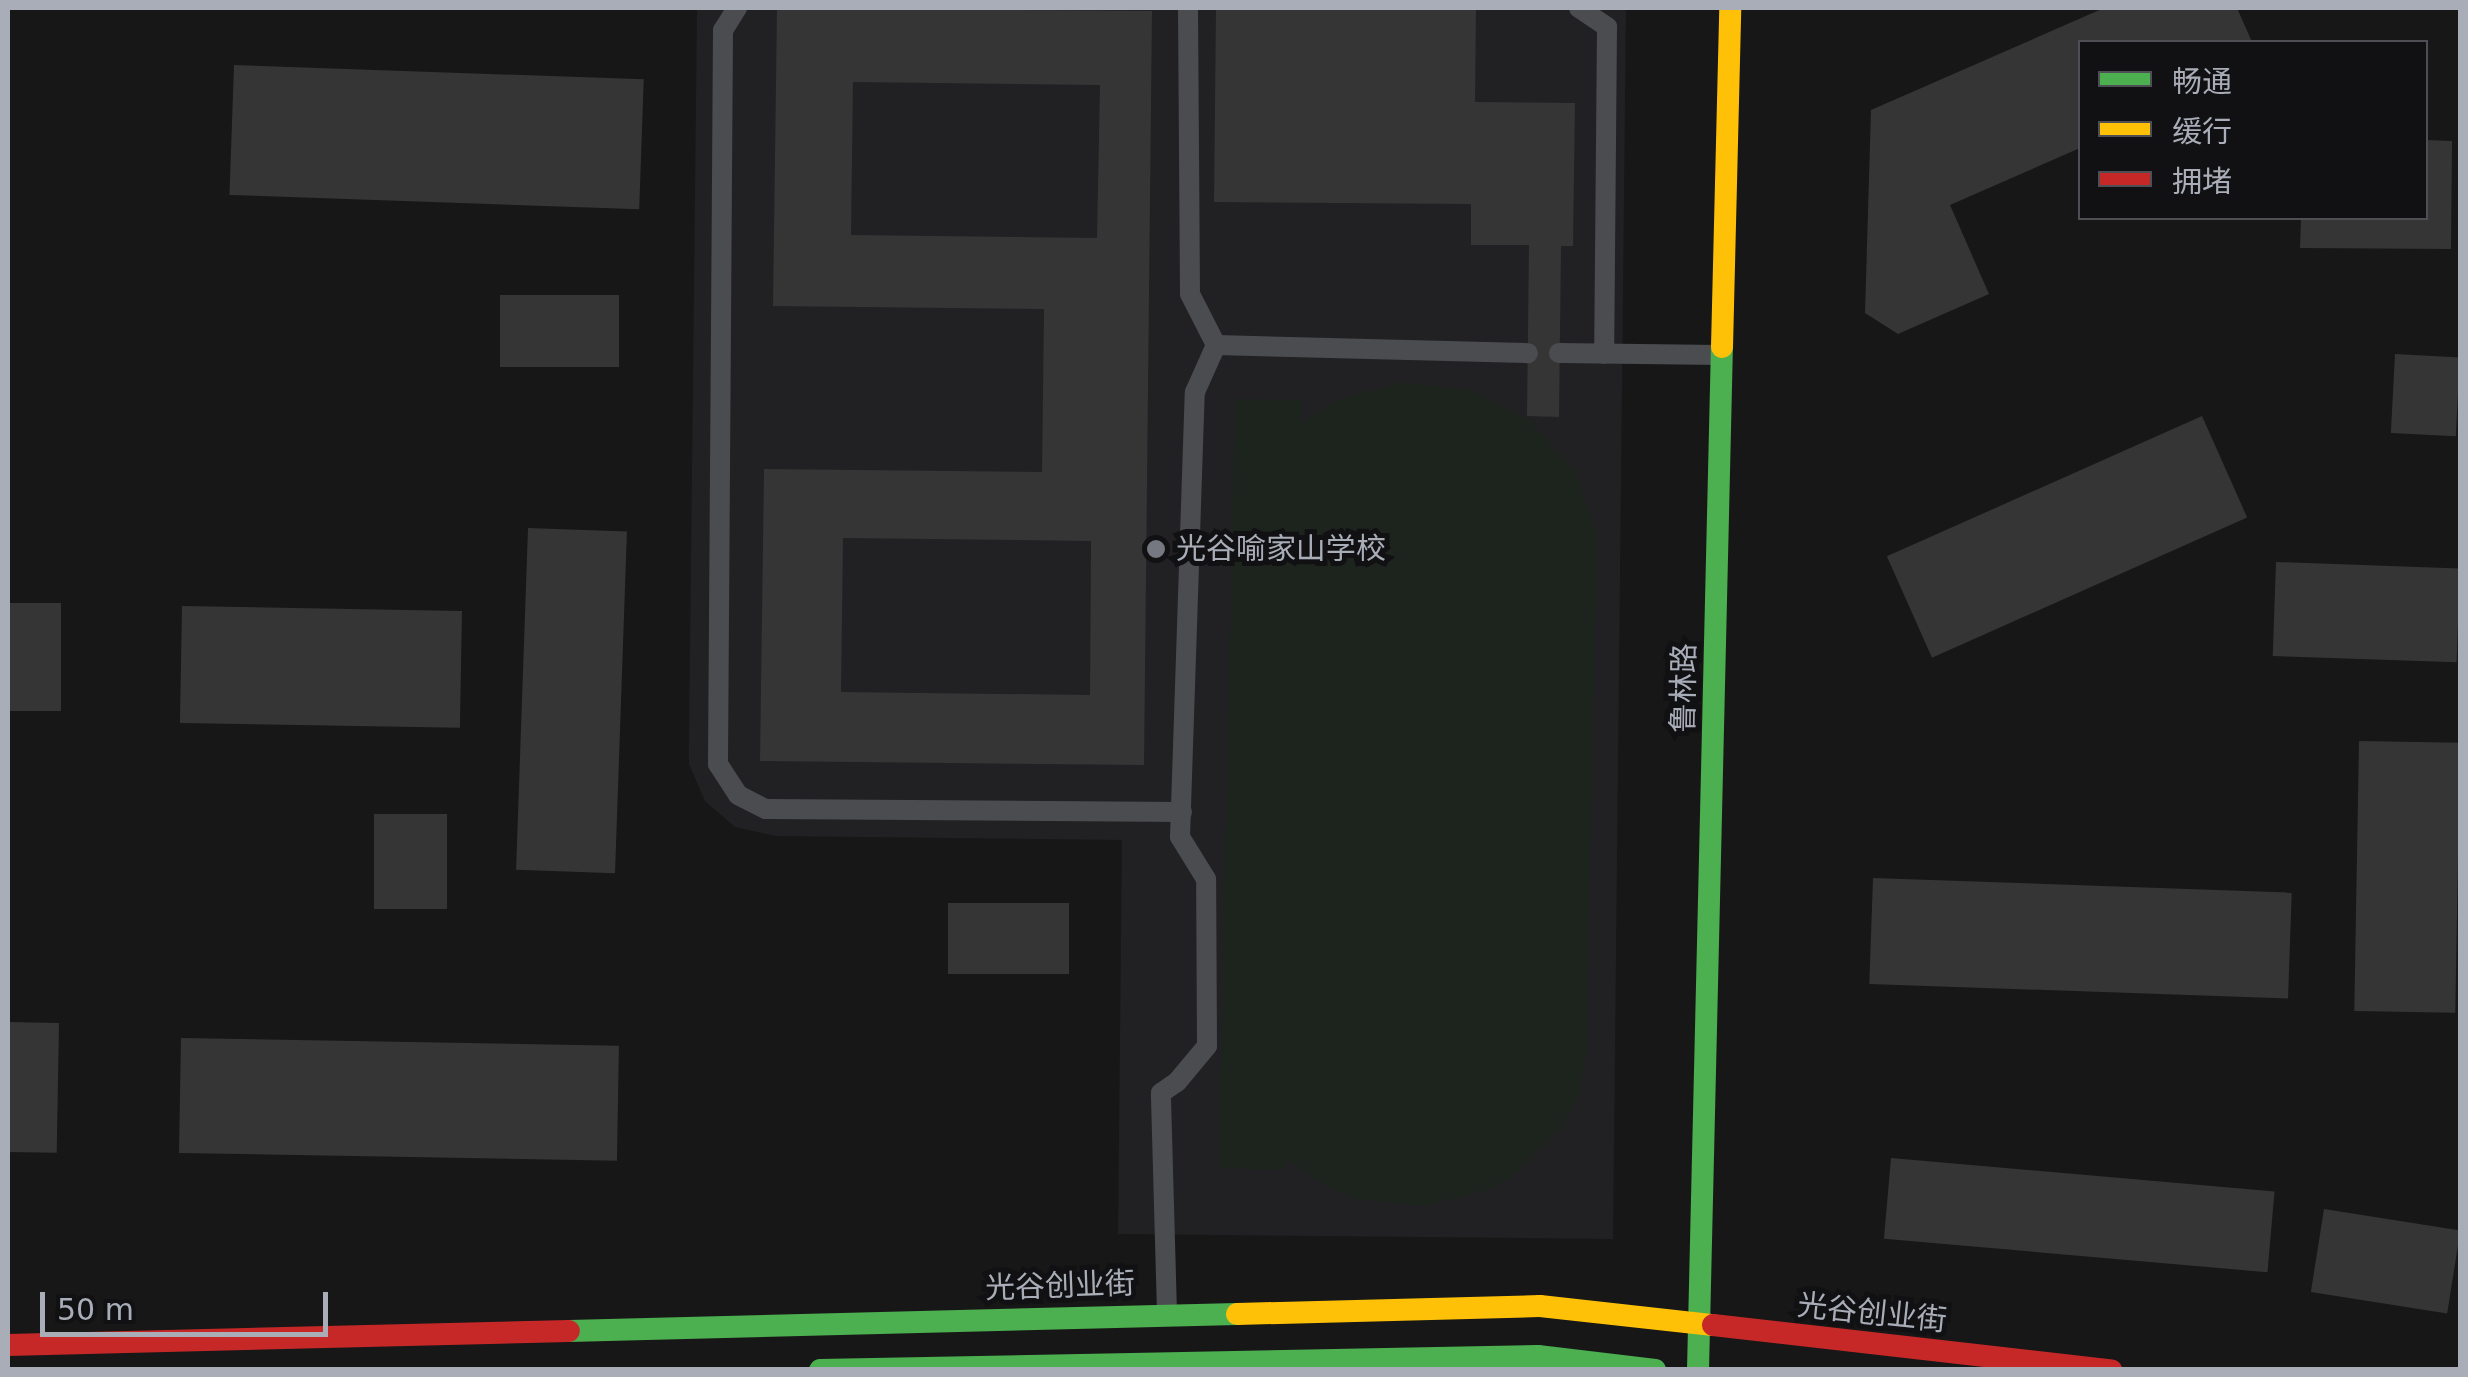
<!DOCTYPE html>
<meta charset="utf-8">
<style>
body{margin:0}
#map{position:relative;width:2468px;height:1377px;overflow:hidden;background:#171717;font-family:"DejaVu Sans","Noto Sans SC",sans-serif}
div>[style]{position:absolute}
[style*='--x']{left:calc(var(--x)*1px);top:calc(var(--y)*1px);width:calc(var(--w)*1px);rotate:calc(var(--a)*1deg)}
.built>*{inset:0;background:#212123}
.green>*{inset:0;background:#1d241e}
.building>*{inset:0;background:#353536;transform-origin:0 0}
.lane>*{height:20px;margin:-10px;padding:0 10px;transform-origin:10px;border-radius:10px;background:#4b4c50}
.fast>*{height:22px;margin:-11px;padding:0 11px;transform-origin:11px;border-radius:11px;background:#4caf50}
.slow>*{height:22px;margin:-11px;padding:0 11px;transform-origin:11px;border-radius:11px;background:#ffc107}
.jam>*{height:22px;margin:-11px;padding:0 11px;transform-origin:11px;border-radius:11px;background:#c62828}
.dots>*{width:28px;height:28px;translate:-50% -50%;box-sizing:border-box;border:5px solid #111113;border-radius:50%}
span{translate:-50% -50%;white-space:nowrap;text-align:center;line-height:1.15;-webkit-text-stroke:10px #111113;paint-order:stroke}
.poi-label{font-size:30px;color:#a8adb8}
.left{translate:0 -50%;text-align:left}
.street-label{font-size:30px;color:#a8adb8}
.frame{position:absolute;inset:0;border:10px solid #a8adb8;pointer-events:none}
.legend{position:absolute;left:2078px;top:40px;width:350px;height:180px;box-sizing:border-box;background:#111113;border:2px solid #4d4f55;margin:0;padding:12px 18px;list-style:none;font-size:30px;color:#a8adb8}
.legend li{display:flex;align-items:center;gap:20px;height:50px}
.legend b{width:50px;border:2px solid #4d4f55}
.scale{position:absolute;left:40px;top:1292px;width:288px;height:45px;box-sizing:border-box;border:5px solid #a8adb8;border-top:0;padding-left:12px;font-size:30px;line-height:35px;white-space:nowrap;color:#a8adb8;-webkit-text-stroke:8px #111113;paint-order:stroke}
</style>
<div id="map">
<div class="built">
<div style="clip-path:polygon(697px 8px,1626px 8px,1613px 1239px,1118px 1234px,1122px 840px,775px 836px,735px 827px,705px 801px,689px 764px,689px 744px)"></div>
</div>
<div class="green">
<div style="clip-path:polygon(1404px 382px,1471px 390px,1530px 421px,1575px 471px,1597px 535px,1586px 1054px,1579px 1095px,1563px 1124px,1517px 1173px,1488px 1190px,1423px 1206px,1356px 1199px,1325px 1186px,1286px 1158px,1285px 1170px,1219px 1168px,1235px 399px,1302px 400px,1302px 423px,1339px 399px)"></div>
</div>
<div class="building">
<div style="clip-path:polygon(evenodd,777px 8px,1152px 11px,1144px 765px,760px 761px,764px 469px,1042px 472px,1044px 309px,773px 306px,777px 8px,853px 82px,1100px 85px,1097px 238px,851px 235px,853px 82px,777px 8px,843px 538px,1091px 541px,1090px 695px,841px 692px,843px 538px)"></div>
<div style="clip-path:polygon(1216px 8px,1476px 8px,1475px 102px,1575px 103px,1573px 246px,1561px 246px,1559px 417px,1527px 416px,1529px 245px,1471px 245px,1471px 204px,1214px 202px)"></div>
<div style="clip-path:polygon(2104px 8px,2237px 8px,2252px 42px,2080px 42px,2080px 148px,1950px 205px,1989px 294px,1898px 334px,1865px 313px,1871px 110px)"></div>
<div style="left:234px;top:65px;width:410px;height:130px;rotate:2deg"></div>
<div style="clip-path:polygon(2426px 140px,2452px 141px,2451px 249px,2300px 248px,2301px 218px,2426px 218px)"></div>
<div style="left:619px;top:295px;width:72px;height:119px;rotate:90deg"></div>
<div style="left:2395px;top:354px;width:65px;height:79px;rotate:3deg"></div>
<div style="left:2202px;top:416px;width:111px;height:345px;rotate:66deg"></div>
<div style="left:528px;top:528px;width:99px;height:342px;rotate:2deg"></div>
<div style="left:2276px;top:562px;width:184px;height:94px;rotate:2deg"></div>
<div style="left:8px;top:603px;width:53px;height:108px"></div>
<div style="left:182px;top:606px;width:280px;height:117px;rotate:1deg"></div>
<div style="left:2359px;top:741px;width:101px;height:270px;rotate:1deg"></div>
<div style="left:447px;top:814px;width:95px;height:73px;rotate:90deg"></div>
<div style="left:1873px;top:878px;width:419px;height:106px;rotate:2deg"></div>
<div style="left:948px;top:903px;width:121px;height:71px"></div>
<div style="left:8px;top:1022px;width:51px;height:130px;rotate:1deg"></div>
<div style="left:181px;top:1038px;width:438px;height:115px;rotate:1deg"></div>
<div style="left:1891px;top:1158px;width:385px;height:81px;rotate:5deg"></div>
<div style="left:2324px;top:1209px;width:138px;height:84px;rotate:9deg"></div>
</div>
<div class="lane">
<div style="--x:737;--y:8;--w:26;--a:122"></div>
<div style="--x:723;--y:30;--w:734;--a:90.39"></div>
<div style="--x:718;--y:764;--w:37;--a:57"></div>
<div style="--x:738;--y:795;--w:31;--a:27"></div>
<div style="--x:766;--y:809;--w:416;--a:0.4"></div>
<div style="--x:1579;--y:8;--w:34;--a:34"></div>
<div style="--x:1607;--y:27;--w:327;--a:90.5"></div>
<div style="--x:1216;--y:345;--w:312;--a:1.5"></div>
<div style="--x:1559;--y:353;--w:161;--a:0.7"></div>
<div style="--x:1167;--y:1313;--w:220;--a:-91.6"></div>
<div style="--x:1161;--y:1093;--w:19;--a:-35"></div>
<div style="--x:1177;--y:1082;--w:47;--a:-50.2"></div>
<div style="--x:1207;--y:1046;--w:167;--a:-90.3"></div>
<div style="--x:1206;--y:879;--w:49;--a:-121.8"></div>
<div style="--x:1180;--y:837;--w:445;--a:-88.1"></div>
<div style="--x:1195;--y:392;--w:51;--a:-65.9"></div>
<div style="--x:1216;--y:345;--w:57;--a:-117"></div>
<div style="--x:1190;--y:294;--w:286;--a:-90.4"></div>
</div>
<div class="fast">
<div style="--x:569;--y:1331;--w:668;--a:-1.46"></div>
<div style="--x:820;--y:1370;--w:718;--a:-1.12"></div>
<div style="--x:1538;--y:1356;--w:118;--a:6.8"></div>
<div style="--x:1698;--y:1370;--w:1023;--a:-88.66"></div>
</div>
<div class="slow">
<div style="--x:1722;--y:347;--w:339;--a:-88.6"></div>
<div style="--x:1237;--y:1314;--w:303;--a:-1.5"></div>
<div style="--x:1540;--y:1306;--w:174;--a:6.3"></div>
</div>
<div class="jam">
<div style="--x:1713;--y:1325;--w:401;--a:6.5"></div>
<div style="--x:8;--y:1345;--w:561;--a:-1.43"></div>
</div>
<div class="dots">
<div style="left:1156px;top:549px;background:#757880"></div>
</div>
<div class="poi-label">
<span class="left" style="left:1176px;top:549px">光谷喻家山学校</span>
</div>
<div class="street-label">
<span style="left:1684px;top:688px;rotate:-89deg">鲁林路</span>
<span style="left:1060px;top:1286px;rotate:-2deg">光谷创业街</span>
<span style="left:1872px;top:1313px;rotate:6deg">光谷创业街</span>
</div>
<div class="frame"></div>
<ul class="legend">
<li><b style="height:12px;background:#4caf50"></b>畅通</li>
<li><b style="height:12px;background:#ffc107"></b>缓行</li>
<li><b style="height:12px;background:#c62828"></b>拥堵</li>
</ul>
<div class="scale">50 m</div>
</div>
